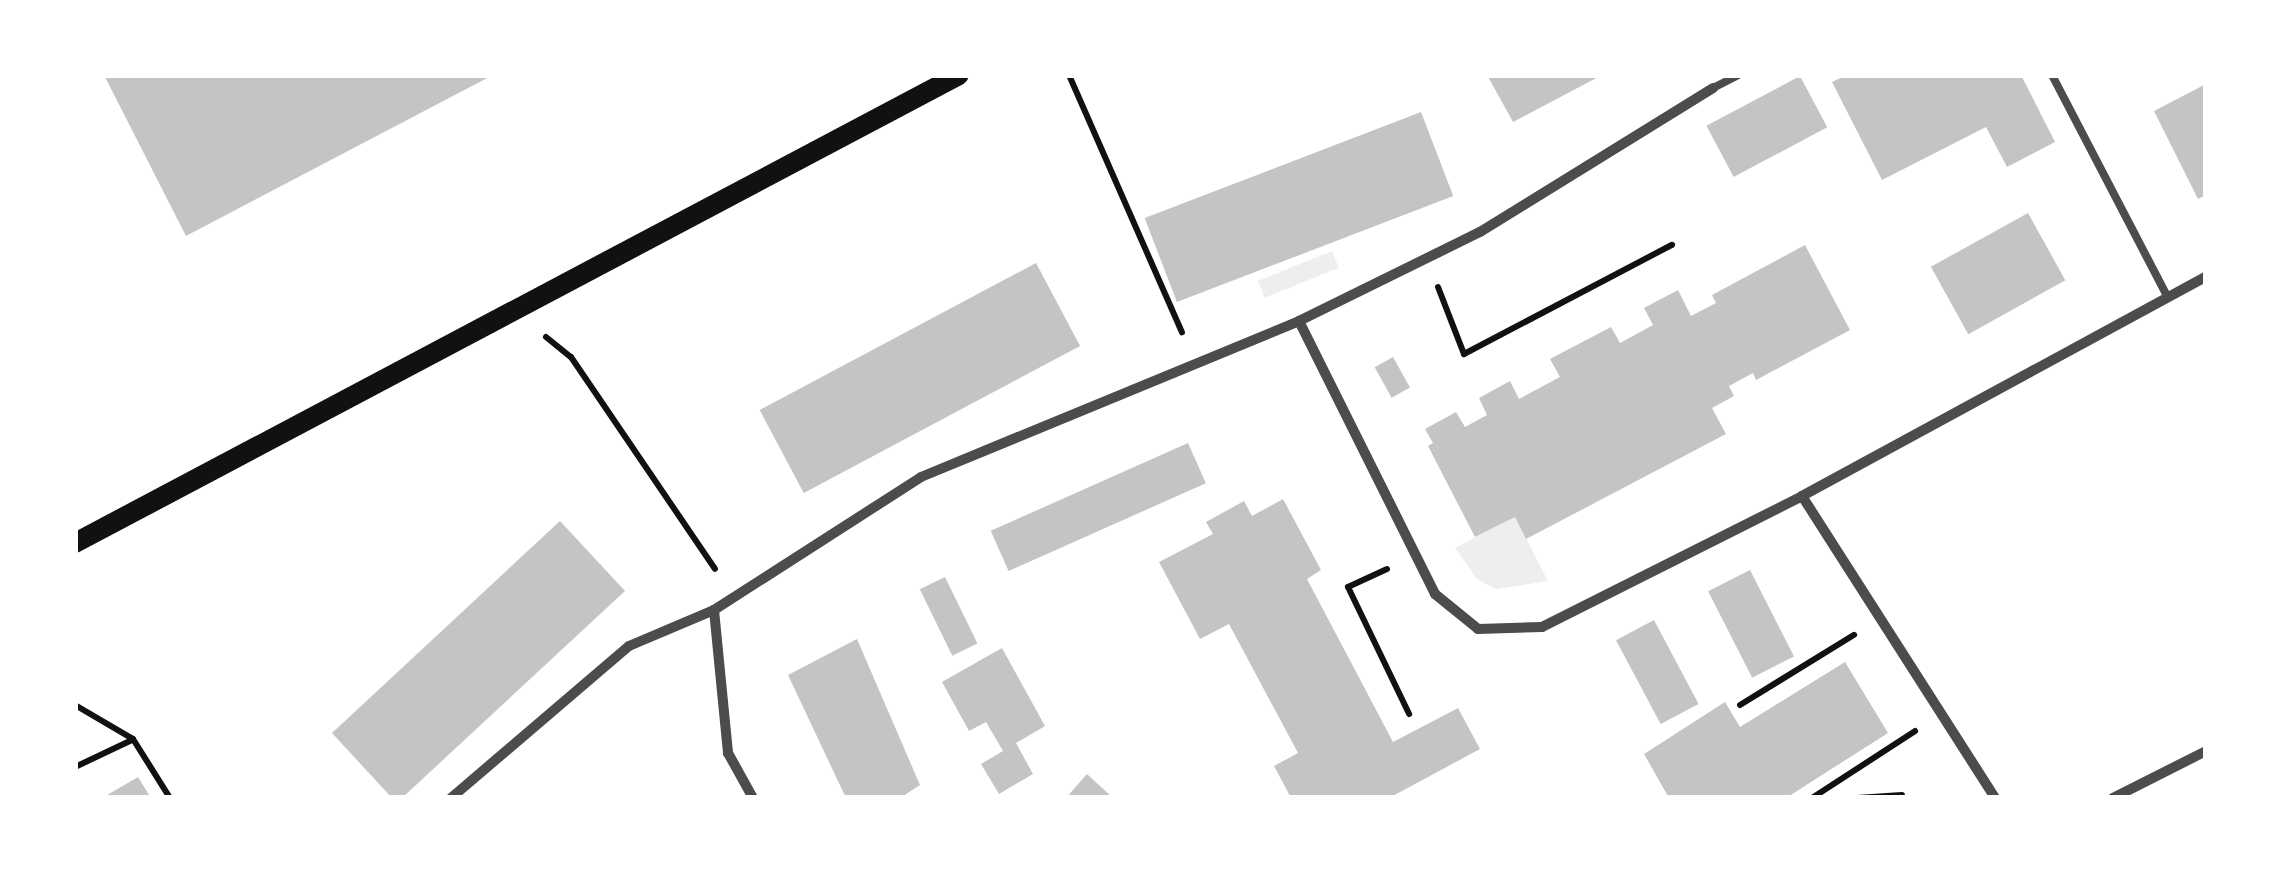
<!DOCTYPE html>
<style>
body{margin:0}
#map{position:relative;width:2281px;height:873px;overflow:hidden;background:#fff;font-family:"Golos Text",sans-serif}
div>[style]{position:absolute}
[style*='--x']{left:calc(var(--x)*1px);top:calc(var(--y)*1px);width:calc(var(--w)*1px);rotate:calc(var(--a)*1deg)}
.green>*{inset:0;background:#eee;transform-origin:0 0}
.building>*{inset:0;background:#c4c4c4;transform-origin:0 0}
.path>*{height:6px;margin:-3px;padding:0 3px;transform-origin:3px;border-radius:3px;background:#111}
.service>*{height:8px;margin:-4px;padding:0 4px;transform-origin:4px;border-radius:4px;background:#4c4c4c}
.minor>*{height:10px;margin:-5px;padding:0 5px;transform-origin:5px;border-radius:5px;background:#4c4c4c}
.secondary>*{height:20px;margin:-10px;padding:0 10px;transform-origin:10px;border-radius:10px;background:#111}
span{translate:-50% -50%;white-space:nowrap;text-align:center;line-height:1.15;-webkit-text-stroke:10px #fff;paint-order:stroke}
.frame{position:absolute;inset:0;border:78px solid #fff;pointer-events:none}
</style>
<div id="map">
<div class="green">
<div style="left:1332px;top:251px;width:18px;height:80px;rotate:68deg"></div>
<div style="clip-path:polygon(1515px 517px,1548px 581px,1496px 589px,1477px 579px,1455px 548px)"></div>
</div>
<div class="building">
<div style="clip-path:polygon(104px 75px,493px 75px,186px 236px)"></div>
<div style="clip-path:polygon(1487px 75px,1602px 75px,1513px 122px)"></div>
<div style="clip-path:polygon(1847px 75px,2021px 75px,2055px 142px,2007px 167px,1986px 127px,1882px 180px,1832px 82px)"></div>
<div style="left:1800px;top:76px;width:58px;height:106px;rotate:62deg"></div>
<div style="clip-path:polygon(2206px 84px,2206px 195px,2198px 199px,2154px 111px)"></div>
<div style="left:1421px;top:112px;width:90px;height:296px;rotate:69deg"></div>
<div style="left:2028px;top:213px;width:77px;height:111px;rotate:61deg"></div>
<div style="clip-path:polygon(1805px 245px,1850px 330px,1756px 380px,1753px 373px,1729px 386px,1734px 396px,1712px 408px,1726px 434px,1526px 539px,1515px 517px,1475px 537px,1428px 446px,1433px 443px,1425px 429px,1456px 412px,1465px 427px,1487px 415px,1479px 398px,1510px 381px,1519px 399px,1560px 377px,1550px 359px,1611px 327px,1620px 343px,1653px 325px,1644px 308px,1678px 290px,1691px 316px,1716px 303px,1712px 295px)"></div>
<div style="left:1036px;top:263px;width:94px;height:313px;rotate:62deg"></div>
<div style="left:1393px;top:357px;width:35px;height:21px;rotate:61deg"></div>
<div style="left:1188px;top:443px;width:44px;height:216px;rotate:66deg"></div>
<div style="clip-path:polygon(1283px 499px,1321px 570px,1307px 579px,1393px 742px,1458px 708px,1480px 749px,1389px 798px,1291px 798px,1274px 766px,1298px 753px,1229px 624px,1200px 639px,1159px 562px,1213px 534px,1206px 522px,1244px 501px,1252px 516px)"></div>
<div style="clip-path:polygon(560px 521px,625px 591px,402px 798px,392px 798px,332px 733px)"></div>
<div style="left:1750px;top:570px;width:97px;height:47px;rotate:63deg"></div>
<div style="left:945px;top:577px;width:74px;height:28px;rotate:64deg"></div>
<div style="left:1654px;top:620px;width:95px;height:43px;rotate:62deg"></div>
<div style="clip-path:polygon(857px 639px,920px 785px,900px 798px,846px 798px,788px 675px)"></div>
<div style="clip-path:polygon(1002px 648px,1045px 726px,1016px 743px,1033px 774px,999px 794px,981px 764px,1003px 751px,986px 722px,969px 731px,942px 682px)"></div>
<div style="clip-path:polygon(1845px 662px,1888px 733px,1786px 798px,1669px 798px,1644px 754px,1725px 702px,1740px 727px)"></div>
<div style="clip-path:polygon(1087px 774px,1113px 798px,1066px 798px)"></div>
<div style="clip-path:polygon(138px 777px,151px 798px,102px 798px)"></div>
</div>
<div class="path">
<div style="--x:1069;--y:75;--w:281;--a:66.3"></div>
<div style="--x:1438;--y:287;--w:72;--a:68.8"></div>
<div style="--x:1464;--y:354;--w:235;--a:-27.7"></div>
<div style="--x:546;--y:337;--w:32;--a:39"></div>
<div style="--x:571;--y:357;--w:256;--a:55.8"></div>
<div style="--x:1387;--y:569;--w:43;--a:155.2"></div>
<div style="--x:1348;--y:587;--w:141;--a:64.3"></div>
<div style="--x:75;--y:705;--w:67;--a:30.4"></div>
<div style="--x:133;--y:739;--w:70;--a:57.9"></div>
<div style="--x:1740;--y:705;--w:134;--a:-31.6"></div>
<div style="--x:75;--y:767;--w:63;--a:-25.3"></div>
<div style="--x:1812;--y:798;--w:123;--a:-33"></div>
<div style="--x:1857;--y:798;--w:45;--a:-3.8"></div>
</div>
<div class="service">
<div style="--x:2052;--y:75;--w:251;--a:62.5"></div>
<div style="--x:1713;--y:88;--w:28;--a:-27"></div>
</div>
<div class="minor">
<div style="--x:1299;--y:321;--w:305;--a:63.5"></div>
<div style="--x:1435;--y:594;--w:55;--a:39.1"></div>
<div style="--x:1478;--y:629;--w:64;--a:-1.8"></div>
<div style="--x:1542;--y:627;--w:291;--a:-26.7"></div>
<div style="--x:1802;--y:496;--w:460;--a:-28.5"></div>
<div style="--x:1802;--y:496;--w:358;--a:57.4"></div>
<div style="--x:714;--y:610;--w:144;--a:84.4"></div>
<div style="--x:728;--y:753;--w:51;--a:60.9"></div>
<div style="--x:451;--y:798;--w:234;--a:-40.5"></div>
<div style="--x:629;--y:646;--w:92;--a:-23"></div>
<div style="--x:714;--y:610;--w:246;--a:-32.7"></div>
<div style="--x:921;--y:477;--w:409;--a:-22.4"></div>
<div style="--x:1299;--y:321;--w:202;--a:-26.2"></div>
<div style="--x:1480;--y:232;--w:274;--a:-31.7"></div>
<div style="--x:2113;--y:798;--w:104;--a:-26.8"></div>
</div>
<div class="secondary">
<div style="--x:75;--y:543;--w:1000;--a:-27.9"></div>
</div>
<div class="frame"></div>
</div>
